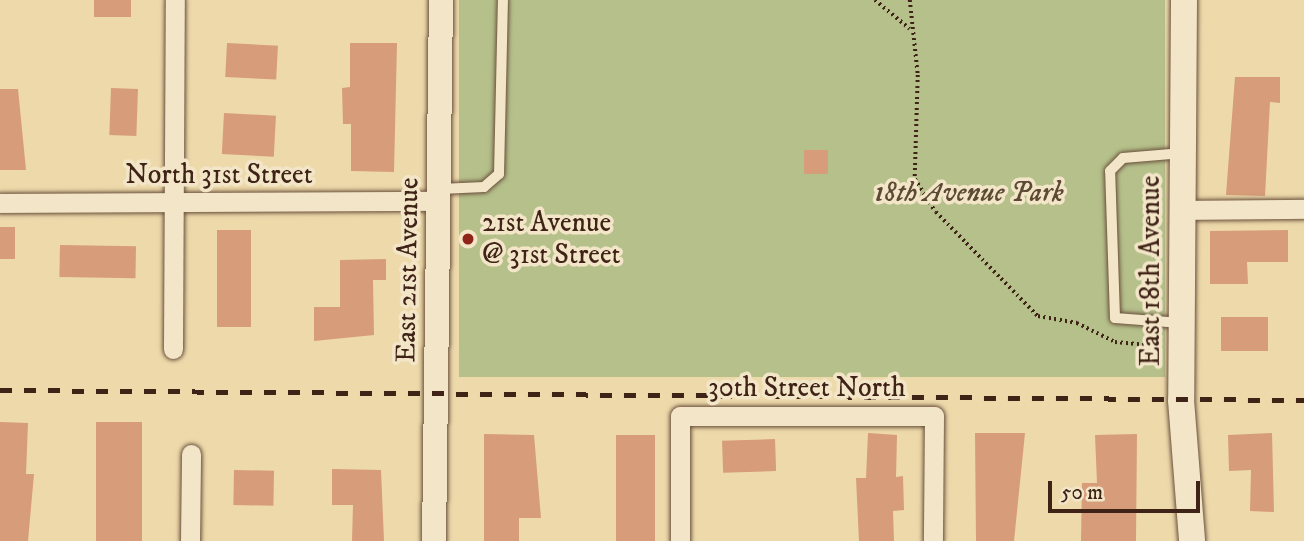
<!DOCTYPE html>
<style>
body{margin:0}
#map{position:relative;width:1304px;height:541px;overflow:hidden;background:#edd9aa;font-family:"IM FELL DW Pica",serif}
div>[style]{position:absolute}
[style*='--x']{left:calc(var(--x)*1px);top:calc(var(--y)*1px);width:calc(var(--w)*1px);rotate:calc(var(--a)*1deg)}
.green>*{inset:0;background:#b5c08b;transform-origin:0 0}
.building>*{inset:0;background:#d79c7a;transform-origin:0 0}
.path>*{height:3.5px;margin-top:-1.75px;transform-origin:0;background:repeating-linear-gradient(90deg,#3f2317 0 2px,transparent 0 5.5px)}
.roads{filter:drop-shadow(0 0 2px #6a503c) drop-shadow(0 0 2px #6a503c)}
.service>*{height:10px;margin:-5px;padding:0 5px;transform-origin:5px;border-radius:5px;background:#f3e6c8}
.minor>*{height:19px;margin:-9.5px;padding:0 9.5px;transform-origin:9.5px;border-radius:9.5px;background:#f3e6c8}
.tertiary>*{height:24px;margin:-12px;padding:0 12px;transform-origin:12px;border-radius:12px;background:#f3e6c8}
.secondary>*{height:26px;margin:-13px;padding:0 13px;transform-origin:13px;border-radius:13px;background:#f3e6c8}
.rail>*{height:5px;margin-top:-2.5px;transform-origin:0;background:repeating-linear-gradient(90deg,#3f2317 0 12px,transparent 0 24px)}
.dots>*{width:19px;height:19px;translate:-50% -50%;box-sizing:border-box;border:4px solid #f3e6c8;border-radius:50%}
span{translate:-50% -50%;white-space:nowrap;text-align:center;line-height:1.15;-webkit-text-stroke:7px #f3e6c8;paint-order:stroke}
.street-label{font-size:28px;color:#3f2317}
.park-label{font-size:28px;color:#5c4a34;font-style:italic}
.poi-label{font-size:28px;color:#3f2317}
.left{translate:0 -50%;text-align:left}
.scale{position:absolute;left:1048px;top:481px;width:152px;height:32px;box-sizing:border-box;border:4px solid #3f2317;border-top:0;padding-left:9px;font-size:21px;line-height:24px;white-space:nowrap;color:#3f2317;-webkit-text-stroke:5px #f3e6c8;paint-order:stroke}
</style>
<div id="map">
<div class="green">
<div style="left:459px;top:0;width:706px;height:377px"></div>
</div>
<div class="building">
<div style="left:94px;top:0;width:37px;height:17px"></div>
<div style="left:227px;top:43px;width:51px;height:34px;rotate:3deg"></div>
<div style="clip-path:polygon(350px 43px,397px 43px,394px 172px,351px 171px,351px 124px,343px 124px,342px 88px,350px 87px)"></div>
<div style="clip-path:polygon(1235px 77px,1280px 77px,1280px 103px,1270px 102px,1265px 196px,1226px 195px)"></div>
<div style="left:111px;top:88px;width:27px;height:47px;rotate:2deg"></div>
<div style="clip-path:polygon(0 89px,18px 89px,26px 170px,0 170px)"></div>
<div style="left:224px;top:113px;width:52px;height:41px;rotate:3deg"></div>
<div style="left:804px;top:150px;width:24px;height:24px"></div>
<div style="left:0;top:227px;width:15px;height:32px"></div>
<div style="left:217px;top:230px;width:34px;height:97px"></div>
<div style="clip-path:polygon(1288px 230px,1288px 262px,1247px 262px,1248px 284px,1210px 284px,1210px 231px)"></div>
<div style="left:60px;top:245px;width:76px;height:32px;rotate:1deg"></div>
<div style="clip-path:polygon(386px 259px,386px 280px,373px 280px,374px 335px,314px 341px,314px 307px,340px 307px,340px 260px)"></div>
<div style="left:1221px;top:317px;width:47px;height:34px"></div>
<div style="clip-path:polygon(0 422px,28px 423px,26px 474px,34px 474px,28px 541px,0 541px)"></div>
<div style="left:96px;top:422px;width:46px;height:119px"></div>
<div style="clip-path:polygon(868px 433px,897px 435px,896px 477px,903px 476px,904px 510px,893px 511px,894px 541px,859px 541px,856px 478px,866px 478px)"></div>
<div style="clip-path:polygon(975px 433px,1025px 433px,1014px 541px,976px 541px)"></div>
<div style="clip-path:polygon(1272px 433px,1274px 512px,1250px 511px,1251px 470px,1229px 471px,1228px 435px)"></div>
<div style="clip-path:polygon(484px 434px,534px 435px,541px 518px,519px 518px,519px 541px,484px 541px)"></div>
<div style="clip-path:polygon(1137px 434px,1136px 541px,1081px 541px,1082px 483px,1097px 483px,1095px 435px)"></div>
<div style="left:616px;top:435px;width:39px;height:106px"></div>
<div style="left:775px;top:439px;width:32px;height:53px;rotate:88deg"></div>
<div style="clip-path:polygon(332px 469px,381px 470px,384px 541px,352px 541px,353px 505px,332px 505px)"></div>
<div style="left:234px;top:470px;width:40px;height:35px;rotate:1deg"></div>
</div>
<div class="path">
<div style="--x:875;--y:0;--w:45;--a:39.6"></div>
<div style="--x:910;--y:0;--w:75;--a:83.9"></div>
<div style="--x:918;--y:75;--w:104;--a:91.7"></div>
<div style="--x:915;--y:179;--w:39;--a:58"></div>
<div style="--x:936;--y:212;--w:146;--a:45.6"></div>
<div style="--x:1038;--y:316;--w:40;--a:10"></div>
<div style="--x:1077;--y:323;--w:42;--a:26.6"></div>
<div style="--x:1115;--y:342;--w:44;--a:5.2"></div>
</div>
<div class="roads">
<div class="service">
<div style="--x:440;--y:189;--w:44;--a:-2.6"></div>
<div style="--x:484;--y:187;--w:20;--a:-41"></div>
<div style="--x:499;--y:174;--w:174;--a:-88.7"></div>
<div style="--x:1181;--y:323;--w:66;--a:-175.7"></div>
<div style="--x:1115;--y:318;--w:147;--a:-91.9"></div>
<div style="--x:1110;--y:171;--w:18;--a:-45"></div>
<div style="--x:1123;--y:158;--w:60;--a:-4.8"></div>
</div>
<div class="minor">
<div style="--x:0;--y:203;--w:439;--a:-0.3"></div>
<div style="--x:1183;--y:210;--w:121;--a:-0.5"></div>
<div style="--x:173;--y:349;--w:349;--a:-89.7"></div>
<div style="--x:190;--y:541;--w:87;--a:-89.3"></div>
<div style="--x:680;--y:541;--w:125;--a:-90"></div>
<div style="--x:680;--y:416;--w:254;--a:0"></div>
<div style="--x:934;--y:416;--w:125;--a:90.5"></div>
</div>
<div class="tertiary">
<div style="--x:434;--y:541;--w:541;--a:-89.26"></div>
</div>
<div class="secondary">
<div style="--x:1184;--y:0;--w:400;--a:90.4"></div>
<div style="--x:1181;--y:400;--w:141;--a:85.5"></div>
</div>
</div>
<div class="rail">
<div style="--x:0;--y:390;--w:1304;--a:0.44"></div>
</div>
<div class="dots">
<div style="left:468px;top:239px;background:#8f2418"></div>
</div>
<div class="street-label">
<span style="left:219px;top:175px">North 31st Street</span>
<span style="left:408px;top:270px;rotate:-89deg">East 21st Avenue</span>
<span style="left:1151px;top:271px;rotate:-90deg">East 18th Avenue</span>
<span style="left:807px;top:388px">30th Street North</span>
</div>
<div class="park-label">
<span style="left:969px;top:193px">18th Avenue Park</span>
</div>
<div class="poi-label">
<span class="left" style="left:482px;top:239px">21st Avenue<br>@ 31st Street</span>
</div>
<div class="scale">50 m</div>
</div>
